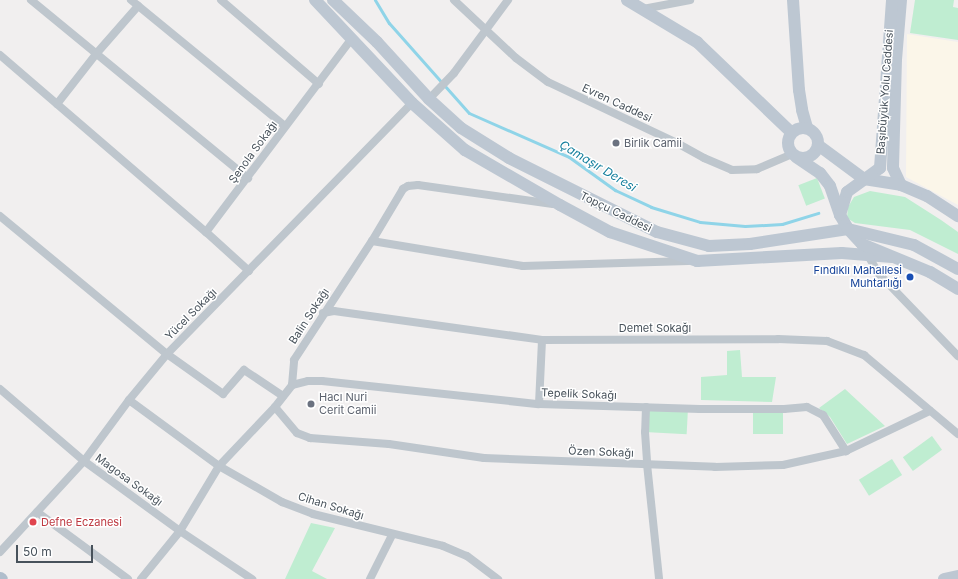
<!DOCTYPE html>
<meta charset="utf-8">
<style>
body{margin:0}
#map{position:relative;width:958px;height:579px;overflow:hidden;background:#f1efef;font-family:Inter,sans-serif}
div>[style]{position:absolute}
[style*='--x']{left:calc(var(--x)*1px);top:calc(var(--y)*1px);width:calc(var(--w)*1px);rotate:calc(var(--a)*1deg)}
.commercial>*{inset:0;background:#fbf6e9}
.green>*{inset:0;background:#bfedd1;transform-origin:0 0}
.stream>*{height:3px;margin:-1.5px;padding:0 1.5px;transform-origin:1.5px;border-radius:1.5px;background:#8fd4e8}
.street>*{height:8px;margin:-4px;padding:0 4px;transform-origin:4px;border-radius:4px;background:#bec6cd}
.secondary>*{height:12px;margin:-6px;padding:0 6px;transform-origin:6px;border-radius:6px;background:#bdc7d2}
.secondary>.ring{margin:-6px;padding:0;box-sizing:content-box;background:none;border:12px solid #bdc7d2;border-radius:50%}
.primary>*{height:13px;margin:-6.5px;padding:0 6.5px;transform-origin:6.5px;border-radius:6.5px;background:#b0becc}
.dots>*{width:11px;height:11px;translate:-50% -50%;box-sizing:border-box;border:2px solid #fff;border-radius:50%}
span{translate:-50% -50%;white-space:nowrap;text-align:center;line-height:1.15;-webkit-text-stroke:3px #fff;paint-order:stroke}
.street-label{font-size:11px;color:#48525b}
.worship-label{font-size:11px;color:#5b616d}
.left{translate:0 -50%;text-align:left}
.transit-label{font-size:11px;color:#164399}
.right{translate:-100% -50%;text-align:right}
.health-label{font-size:11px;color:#be3a42}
.water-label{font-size:12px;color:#137e9c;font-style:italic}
.scale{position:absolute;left:16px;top:545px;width:77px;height:18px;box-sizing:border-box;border:2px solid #48525b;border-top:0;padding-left:5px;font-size:12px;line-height:14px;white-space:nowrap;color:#48525b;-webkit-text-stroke:3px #fff;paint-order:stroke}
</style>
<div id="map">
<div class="commercial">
<div style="clip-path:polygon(907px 34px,958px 42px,958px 205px,906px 177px)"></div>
</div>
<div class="green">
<div style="clip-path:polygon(915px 0,954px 0,953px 7px,958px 8px,958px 40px,910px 33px)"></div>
<div style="left:817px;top:178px;width:22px;height:20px;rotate:69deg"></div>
<div style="clip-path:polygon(870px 191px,905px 197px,941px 220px,958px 232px,958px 254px,910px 230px,855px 223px,847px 218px,848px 207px,854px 197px)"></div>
<div style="clip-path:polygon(740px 350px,742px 377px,776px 377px,772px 402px,701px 400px,701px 377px,727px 375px,727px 351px)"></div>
<div style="clip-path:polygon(845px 389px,885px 426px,847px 444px,830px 417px,819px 408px)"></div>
<div style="left:646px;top:407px;width:42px;height:25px;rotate:3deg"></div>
<div style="left:753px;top:412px;width:30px;height:22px"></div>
<div style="left:932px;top:436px;width:17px;height:36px;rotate:54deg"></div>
<div style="left:892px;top:459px;width:19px;height:39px;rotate:58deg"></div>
<div style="clip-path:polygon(311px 523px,335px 528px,312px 571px,327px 579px,285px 579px)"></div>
</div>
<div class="stream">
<div style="--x:375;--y:0;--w:27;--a:59"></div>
<div style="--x:389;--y:23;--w:120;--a:48.4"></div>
<div style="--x:469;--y:113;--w:109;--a:23.7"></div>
<div style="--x:569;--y:157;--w:57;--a:35.7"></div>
<div style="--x:615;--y:190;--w:40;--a:25"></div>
<div style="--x:651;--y:207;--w:51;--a:17"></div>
<div style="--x:700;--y:222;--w:45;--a:5.1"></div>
<div style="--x:745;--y:226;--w:37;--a:-3"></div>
<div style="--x:782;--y:224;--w:38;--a:-17"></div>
</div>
<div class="street">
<div style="--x:31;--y:0;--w:281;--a:39.4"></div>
<div style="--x:131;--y:0;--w:199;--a:39.3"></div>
<div style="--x:221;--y:0;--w:129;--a:40.6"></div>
<div style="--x:454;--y:0;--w:85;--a:43.1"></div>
<div style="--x:516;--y:58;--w:40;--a:37"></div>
<div style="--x:548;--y:82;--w:143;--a:25.3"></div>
<div style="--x:677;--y:143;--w:31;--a:29"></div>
<div style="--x:704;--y:158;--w:30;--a:23"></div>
<div style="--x:732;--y:170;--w:25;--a:-2"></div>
<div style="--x:757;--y:169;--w:38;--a:-23"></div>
<div style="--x:643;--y:9;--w:48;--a:-10.8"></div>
<div style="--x:0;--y:55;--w:272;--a:40.7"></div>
<div style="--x:206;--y:232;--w:58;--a:42.2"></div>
<div style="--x:429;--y:99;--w:36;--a:-46"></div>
<div style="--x:454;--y:73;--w:91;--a:-53.5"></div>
<div style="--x:57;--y:104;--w:63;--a:-52"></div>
<div style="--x:96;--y:54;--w:64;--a:-48.8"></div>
<div style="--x:0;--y:216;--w:217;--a:39.6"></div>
<div style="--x:167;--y:354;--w:69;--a:35.5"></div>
<div style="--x:223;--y:394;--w:32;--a:-49"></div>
<div style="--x:244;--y:370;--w:47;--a:33.7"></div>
<div style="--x:206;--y:232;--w:243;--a:-53"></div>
<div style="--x:372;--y:241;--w:153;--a:9.4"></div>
<div style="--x:523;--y:266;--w:165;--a:-1.7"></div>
<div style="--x:867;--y:254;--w:23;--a:59"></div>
<div style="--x:879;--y:274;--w:114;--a:46.1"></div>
<div style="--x:323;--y:313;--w:11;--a:-10"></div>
<div style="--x:334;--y:311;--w:210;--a:7.9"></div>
<div style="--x:542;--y:340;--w:236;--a:-0.2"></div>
<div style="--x:778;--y:339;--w:49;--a:2.3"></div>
<div style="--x:827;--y:341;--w:40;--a:21"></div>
<div style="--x:864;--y:355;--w:123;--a:40"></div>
<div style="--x:292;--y:385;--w:16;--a:-14"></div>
<div style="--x:308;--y:381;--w:14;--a:0"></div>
<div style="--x:322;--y:381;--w:218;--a:6.1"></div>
<div style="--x:539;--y:404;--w:161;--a:1.8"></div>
<div style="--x:700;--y:409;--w:84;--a:0"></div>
<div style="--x:784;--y:409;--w:23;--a:-5"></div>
<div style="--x:807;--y:407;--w:18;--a:27"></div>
<div style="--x:823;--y:415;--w:43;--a:57.4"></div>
<div style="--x:0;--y:389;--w:111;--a:40.6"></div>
<div style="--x:84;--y:461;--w:119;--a:36.1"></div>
<div style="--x:180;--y:531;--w:87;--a:33.7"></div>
<div style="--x:129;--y:400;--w:112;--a:36.3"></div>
<div style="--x:219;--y:466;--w:73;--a:29.7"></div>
<div style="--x:282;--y:502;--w:33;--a:21"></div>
<div style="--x:313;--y:514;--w:134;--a:13.8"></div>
<div style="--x:443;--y:546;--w:26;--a:23"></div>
<div style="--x:467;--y:556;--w:39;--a:37"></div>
<div style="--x:539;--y:404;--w:64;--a:-87.3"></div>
<div style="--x:275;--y:407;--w:34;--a:50"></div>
<div style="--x:297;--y:433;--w:14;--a:21"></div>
<div style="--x:310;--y:438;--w:79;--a:4.3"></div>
<div style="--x:389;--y:444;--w:96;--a:8.4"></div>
<div style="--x:484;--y:458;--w:231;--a:2.2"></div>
<div style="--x:715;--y:467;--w:68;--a:-1.7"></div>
<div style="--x:783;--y:465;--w:65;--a:-12.5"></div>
<div style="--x:846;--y:451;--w:93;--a:-25.5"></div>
<div style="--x:646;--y:407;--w:25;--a:92"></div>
<div style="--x:645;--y:432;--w:32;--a:86"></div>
<div style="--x:647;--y:464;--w:116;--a:84"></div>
<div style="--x:37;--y:512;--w:113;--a:36.4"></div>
<div style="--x:0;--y:552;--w:124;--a:-47.3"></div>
<div style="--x:84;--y:461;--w:76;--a:-53.6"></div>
<div style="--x:129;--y:400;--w:60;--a:-50.4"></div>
<div style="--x:167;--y:354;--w:351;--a:-45.7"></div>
<div style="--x:141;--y:579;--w:62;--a:-50.9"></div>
<div style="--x:180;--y:531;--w:76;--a:-59"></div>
<div style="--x:219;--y:466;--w:81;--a:-46.5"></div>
<div style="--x:275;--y:407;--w:28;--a:-52"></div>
<div style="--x:292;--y:385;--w:25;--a:-85"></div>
<div style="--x:294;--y:360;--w:142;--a:-56.8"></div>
<div style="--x:372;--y:241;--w:61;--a:-59.2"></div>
<div style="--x:403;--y:189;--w:6;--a:-31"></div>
<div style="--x:408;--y:186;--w:10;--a:-6"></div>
<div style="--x:418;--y:185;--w:136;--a:8"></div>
<div style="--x:370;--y:579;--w:49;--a:-63.4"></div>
</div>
<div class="secondary">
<div style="--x:315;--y:0;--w:141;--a:46.7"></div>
<div style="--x:412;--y:103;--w:71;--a:41.6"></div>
<div style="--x:465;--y:150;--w:110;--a:30.1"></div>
<div style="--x:560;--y:205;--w:57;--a:28.4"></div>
<div style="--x:610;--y:232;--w:92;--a:18.4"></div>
<div style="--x:697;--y:261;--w:145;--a:-3.2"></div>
<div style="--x:842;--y:253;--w:50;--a:4.6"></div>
<div style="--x:333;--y:0;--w:61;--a:43.7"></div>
<div style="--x:377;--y:42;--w:77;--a:47.6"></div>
<div style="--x:429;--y:99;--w:43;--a:42.2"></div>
<div style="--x:461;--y:128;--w:57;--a:32"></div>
<div style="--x:509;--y:158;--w:165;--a:26.6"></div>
<div style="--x:657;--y:232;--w:54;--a:15.1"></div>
<div style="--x:709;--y:246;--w:41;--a:-2.8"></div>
<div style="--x:750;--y:244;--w:99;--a:-8.7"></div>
<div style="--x:848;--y:229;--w:68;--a:13.6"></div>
<div style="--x:914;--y:245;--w:50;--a:28.6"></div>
<div style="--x:627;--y:0;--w:82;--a:31"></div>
<div style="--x:697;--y:42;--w:130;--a:43.8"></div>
<div style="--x:793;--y:0;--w:90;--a:86.2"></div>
<div style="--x:799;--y:90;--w:20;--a:81"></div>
<div style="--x:802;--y:110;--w:18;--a:74"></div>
<div style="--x:901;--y:0;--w:59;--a:94.8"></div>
<div style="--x:896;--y:59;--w:109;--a:91.6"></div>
<div style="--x:893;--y:168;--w:19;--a:65"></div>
<div class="ring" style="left:788px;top:128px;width:18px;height:18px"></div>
<div style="--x:818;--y:145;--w:57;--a:36.5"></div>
<div style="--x:864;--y:179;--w:37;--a:9"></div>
<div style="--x:901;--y:185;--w:28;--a:23"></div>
<div style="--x:927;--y:196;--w:37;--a:33"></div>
<div style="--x:796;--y:157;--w:29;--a:34"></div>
<div style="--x:820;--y:173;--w:16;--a:52"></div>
<div style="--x:830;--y:186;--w:31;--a:71"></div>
<div style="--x:840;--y:215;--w:16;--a:60"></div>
<div style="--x:848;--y:229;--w:21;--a:47"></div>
<div style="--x:862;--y:244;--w:74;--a:22.4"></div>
<div style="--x:930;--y:272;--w:33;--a:31"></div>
<div style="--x:840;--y:215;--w:24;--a:-73"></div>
<div style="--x:847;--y:192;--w:41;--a:-36"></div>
<div style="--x:880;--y:168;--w:168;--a:-85.9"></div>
<div style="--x:944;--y:579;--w:14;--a:-12"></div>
</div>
<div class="primary">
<div style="--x:0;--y:578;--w:1;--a:45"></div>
</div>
<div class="dots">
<div style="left:616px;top:143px;background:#6b7280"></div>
<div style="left:910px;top:277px;background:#1a4fb4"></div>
<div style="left:311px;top:404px;background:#6b7280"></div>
<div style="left:33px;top:522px;background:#e0444e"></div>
</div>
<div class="street-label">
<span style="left:885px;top:92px;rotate:-86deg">Başıbüyük Yolu Caddesi</span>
<span style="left:617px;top:103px;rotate:25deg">Evren Caddesi</span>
<span style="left:253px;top:152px;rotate:-54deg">Şenola Sokağı</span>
<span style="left:616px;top:212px;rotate:26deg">Topçu Caddesi</span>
<span style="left:191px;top:314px;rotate:-45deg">Yücel Sokağı</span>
<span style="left:309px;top:316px;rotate:-57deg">Balin Sokağı</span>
<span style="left:655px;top:328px">Demet Sokağı</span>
<span style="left:579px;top:394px;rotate:2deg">Tepelik Sokağı</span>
<span style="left:601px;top:452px;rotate:2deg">Özen Sokağı</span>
<span style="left:129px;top:480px;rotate:36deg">Magosa Sokağı</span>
<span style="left:331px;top:506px;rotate:17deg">Cihan Sokağı</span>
</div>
<div class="worship-label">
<span class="left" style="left:624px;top:143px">Birlik Camii</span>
<span class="left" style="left:319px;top:404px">Hacı Nuri<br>Cerit Camii</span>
</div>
<div class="transit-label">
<span class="right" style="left:902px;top:277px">Fındıklı Mahallesi<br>Muhtarlığı</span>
</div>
<div class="health-label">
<span class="left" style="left:41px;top:522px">Defne Eczanesi</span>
</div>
<div class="water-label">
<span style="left:598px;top:166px;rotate:31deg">Çamaşır Deresi</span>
</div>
<div class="scale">50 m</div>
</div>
